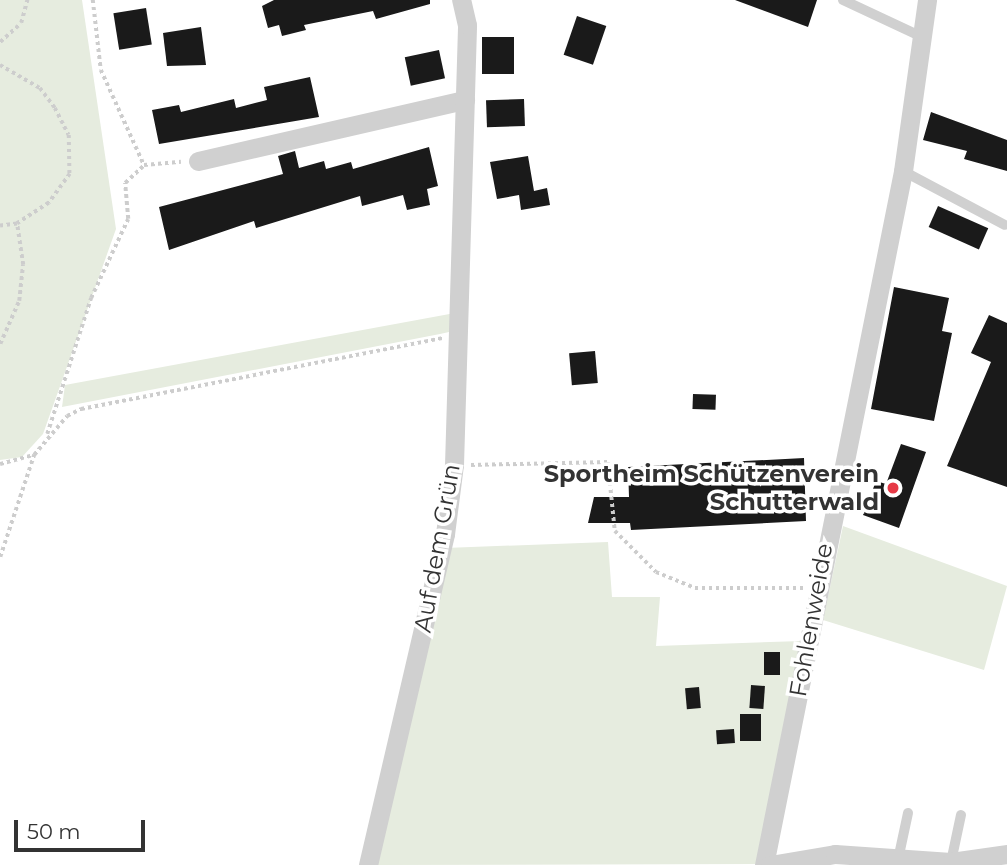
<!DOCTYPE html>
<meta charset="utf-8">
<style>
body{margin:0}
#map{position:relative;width:1007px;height:865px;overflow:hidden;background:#fff;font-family:Montserrat,sans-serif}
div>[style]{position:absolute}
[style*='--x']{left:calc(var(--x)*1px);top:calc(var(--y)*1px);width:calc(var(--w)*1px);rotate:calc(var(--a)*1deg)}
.green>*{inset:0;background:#e6ecdf}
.building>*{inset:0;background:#1a1a1a;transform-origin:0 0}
.path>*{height:3.5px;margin-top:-1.75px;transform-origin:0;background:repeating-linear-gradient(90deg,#cdcdcd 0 3.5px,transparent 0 7px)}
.service>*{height:10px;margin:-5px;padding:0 5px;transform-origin:5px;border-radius:5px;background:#d0d0d0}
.minor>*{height:19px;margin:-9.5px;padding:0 9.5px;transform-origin:9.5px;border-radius:9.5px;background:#d0d0d0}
.dots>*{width:19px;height:19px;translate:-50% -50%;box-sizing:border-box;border:4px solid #fff;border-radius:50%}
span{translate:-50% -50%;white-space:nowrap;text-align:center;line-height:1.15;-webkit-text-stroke:7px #fff;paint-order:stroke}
.poi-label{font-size:24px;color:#333;font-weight:700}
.right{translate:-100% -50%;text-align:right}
.street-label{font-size:24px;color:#333}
.scale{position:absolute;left:14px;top:820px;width:131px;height:32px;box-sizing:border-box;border:4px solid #333;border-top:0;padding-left:9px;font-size:21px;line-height:24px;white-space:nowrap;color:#333;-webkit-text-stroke:5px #fff;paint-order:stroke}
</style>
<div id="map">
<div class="green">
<div style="clip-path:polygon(0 0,82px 0,116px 229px,43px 434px,22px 457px,0 460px)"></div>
<div style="clip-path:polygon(455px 313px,449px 332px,440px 334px,62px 407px,65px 385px)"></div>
<div style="clip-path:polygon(843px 526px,1007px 586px,984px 670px,823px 620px)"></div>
<div style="clip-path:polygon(608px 542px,612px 597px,660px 597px,656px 646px,802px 641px,757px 864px,373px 865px,445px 548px)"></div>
</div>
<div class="building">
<div style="clip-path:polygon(274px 0,430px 0,430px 4px,376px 19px,373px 11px,304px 25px,306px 30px,282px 36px,279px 25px,268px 28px,262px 6px)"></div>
<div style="clip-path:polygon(735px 0,817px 0,808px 27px)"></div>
<div style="left:146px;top:8px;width:37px;height:33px;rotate:81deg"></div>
<div style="left:577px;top:16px;width:31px;height:41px;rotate:19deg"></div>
<div style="clip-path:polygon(201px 27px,206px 65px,167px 66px,163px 33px)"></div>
<div style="left:482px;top:37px;width:32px;height:37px"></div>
<div style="left:439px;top:50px;width:29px;height:35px;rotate:78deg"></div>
<div style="clip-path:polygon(310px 77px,319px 117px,159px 144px,152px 110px,179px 105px,181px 112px,234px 99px,236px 108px,267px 100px,264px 87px)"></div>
<div style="left:524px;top:99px;width:27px;height:38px;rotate:88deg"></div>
<div style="clip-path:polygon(931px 112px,1007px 140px,1007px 171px,964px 159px,967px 151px,923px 140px)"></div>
<div style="clip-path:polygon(429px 147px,438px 186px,427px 189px,430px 205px,407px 210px,403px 195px,362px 206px,360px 196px,256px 228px,254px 221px,169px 250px,159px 207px,283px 174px,278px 156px,295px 151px,299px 168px,324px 161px,326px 169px,351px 162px,353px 169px)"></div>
<div style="clip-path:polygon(528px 156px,534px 191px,547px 188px,550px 205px,521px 210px,519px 195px,497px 199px,490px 162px)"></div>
<div style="left:938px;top:206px;width:55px;height:23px;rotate:24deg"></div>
<div style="clip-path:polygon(894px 287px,949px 298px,942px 331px,952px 333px,934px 421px,871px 409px)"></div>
<div style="clip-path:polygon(989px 315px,1007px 323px,1007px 487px,947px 466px,991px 362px,971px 353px)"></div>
<div style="left:595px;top:351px;width:32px;height:26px;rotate:85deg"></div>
<div style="left:693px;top:394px;width:23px;height:15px;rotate:2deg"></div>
<div style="clip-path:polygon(901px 444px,926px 452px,899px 528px,863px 515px,876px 481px,886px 484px)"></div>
<div style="clip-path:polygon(804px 458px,806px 521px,631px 530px,630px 523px,588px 523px,594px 497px,629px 497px,628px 467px)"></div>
<div style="left:764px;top:652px;width:16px;height:23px"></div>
<div style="left:751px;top:685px;width:14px;height:23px;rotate:4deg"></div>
<div style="left:699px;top:687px;width:21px;height:14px;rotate:85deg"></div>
<div style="left:740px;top:714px;width:21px;height:27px"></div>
<div style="left:734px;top:729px;width:14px;height:18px;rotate:86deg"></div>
</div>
<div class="path">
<div style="--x:93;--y:0;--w:70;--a:83.5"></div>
<div style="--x:101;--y:70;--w:104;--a:65.6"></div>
<div style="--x:144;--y:165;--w:37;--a:-5"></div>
<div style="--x:0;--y:42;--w:28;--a:-42"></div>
<div style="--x:21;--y:23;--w:24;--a:-75"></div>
<div style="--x:0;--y:65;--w:46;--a:29.9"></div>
<div style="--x:40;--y:88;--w:25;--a:53"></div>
<div style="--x:55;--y:108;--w:30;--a:63"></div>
<div style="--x:69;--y:135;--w:39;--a:89"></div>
<div style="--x:70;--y:174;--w:36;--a:126"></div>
<div style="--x:49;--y:203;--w:38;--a:147"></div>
<div style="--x:17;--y:224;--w:17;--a:173"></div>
<div style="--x:0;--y:344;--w:47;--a:-66.2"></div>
<div style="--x:19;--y:301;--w:36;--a:-84"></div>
<div style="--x:23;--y:265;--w:40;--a:-98.5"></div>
<div style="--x:47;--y:434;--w:143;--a:-72.1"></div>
<div style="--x:91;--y:298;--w:87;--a:-64.9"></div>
<div style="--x:128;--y:219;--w:36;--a:-95"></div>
<div style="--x:125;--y:183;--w:26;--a:-43"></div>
<div style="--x:0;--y:464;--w:35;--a:-15"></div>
<div style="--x:34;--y:455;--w:51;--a:-49.8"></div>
<div style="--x:67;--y:416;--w:16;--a:-27"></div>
<div style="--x:81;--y:409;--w:368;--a:-11.1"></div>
<div style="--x:471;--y:465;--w:137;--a:-1.3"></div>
<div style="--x:608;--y:462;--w:69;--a:84.2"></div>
<div style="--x:615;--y:531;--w:58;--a:45"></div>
<div style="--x:656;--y:572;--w:42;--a:22.3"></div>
<div style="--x:695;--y:588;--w:108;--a:0"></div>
<div style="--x:0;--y:557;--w:108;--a:-71.6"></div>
</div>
<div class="service">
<div style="--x:843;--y:0;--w:85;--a:25.1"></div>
<div style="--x:903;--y:171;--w:115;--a:27.9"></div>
<div style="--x:899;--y:855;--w:43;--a:-77.9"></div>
<div style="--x:951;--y:862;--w:48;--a:-78"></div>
</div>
<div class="minor">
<div style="--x:198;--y:161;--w:274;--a:-12.9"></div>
<div style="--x:368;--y:865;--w:340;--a:-76.9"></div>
<div style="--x:445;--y:534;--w:70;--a:-82.6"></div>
<div style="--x:454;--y:465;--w:440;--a:-88.3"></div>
<div style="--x:467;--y:25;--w:26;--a:-103"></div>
<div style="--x:764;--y:865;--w:708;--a:-78.67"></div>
<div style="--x:903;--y:171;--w:173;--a:-82"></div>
<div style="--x:770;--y:865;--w:66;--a:-9.6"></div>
<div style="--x:835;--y:854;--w:116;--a:3.9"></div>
<div style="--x:951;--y:862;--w:57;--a:-8.1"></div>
</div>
<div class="dots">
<div style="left:893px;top:488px;background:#e63946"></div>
</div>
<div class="poi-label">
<span class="right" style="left:879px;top:488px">Sportheim Schützenverein<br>Schutterwald</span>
</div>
<div class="street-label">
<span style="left:437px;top:548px;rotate:-80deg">Auf dem Grün</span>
<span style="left:811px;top:620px;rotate:-80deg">Fohlenweide</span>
</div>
<div class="scale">50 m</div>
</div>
